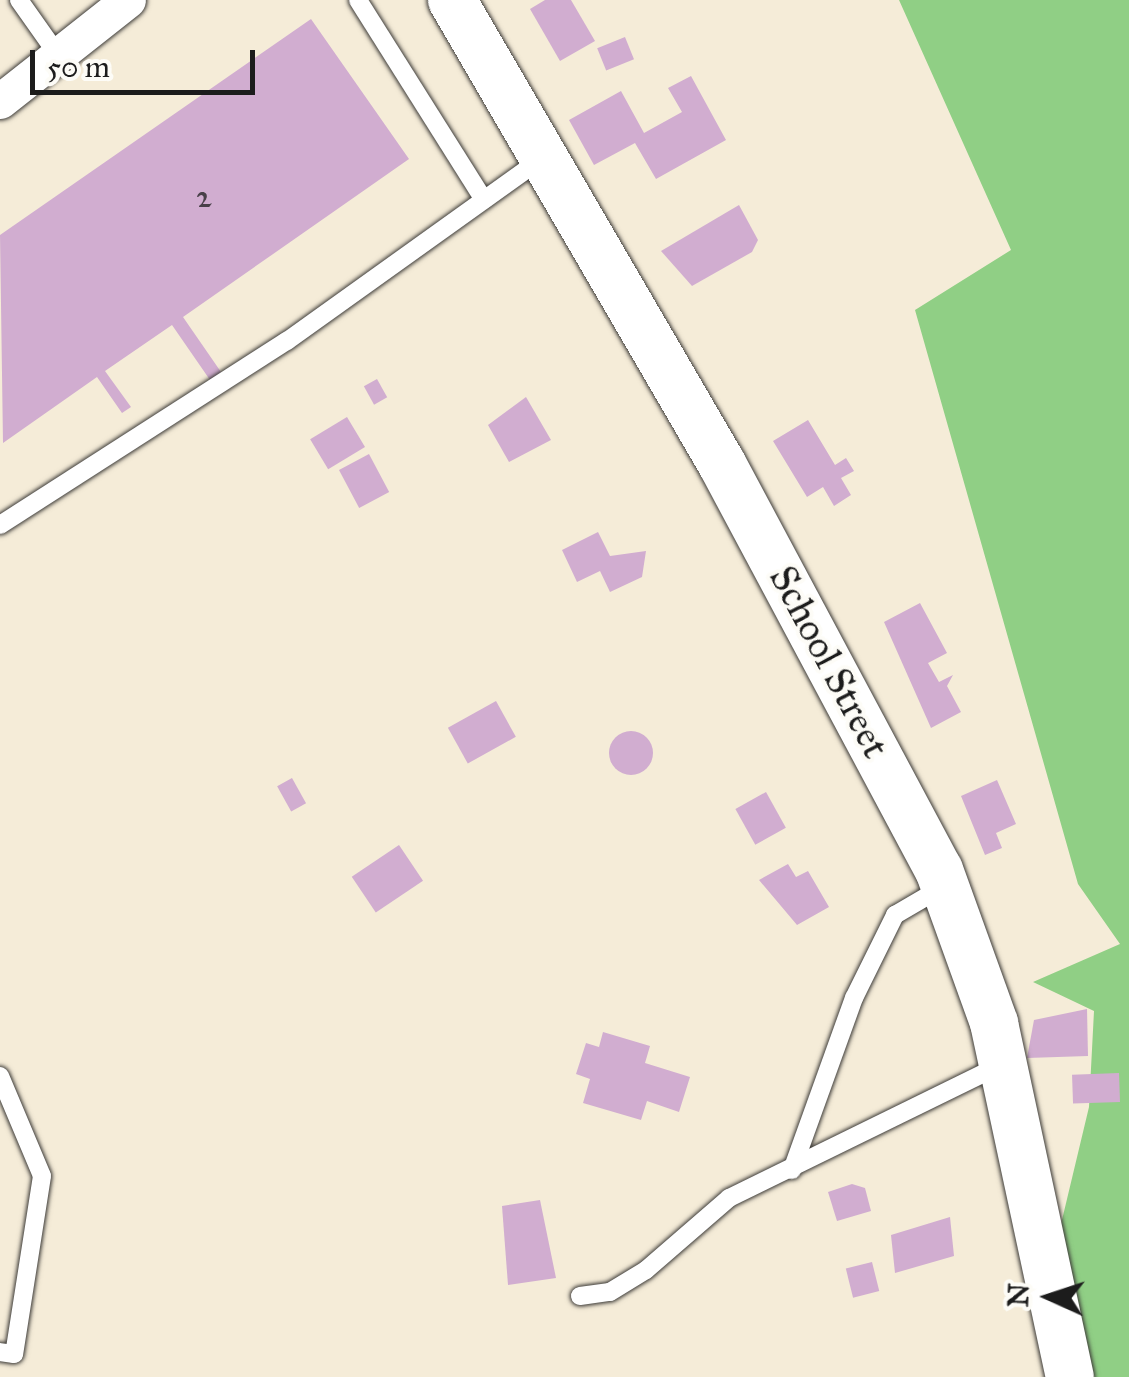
<!DOCTYPE html>
<style>
body{margin:0}
#map{position:relative;width:1129px;height:1377px;overflow:hidden;background:#f5ecd8;font-family:"IM FELL Great Primer",serif}
div>[style]{position:absolute}
[style*='--x']{left:calc(var(--x)*1px);top:calc(var(--y)*1px);width:calc(var(--w)*1px);rotate:calc(var(--a)*1deg)}
.green>*{inset:0;background:#90cf85}
.building>*{inset:0;background:#d1add0;transform-origin:0 0}
.round{border-radius:50%}
.roads{filter:drop-shadow(0 0 2px #3d3b38) drop-shadow(0 0 2px #3d3b38)}
.lane>*{height:18px;margin:-9px;padding:0 9px;transform-origin:9px;border-radius:9px;background:#fff}
.street>*{height:35px;margin:-17.5px;padding:0 17.5px;transform-origin:17.5px;border-radius:17.5px;background:#fff}
.secondary>*{height:48px;margin:-24px;padding:0 24px;transform-origin:24px;border-radius:24px;background:#fff}
span{translate:-50% -50%;white-space:nowrap;text-align:center;line-height:1.15;-webkit-text-stroke:8px #fdfcf7;paint-order:stroke}
.number-label{font-size:32px;color:#494049}
.number-label span{-webkit-text-stroke-width:0}
.street-label{font-size:38px;color:#1c1c1c}
.north{position:absolute;left:999px;top:1247px;width:100px;height:100px;-webkit-text-stroke:8px #fdfcf7;paint-order:stroke;rotate:273deg;font-size:28px;font-weight:700;line-height:40px;text-align:center;color:#1c1c1c}
.north::after{content:'';display:block;margin:auto;width:35px;height:45px;background:#1c1c1c;clip-path:polygon(50% 0,100% 100%,50% 72%,0 100%)}
.scale{position:absolute;left:30px;top:50px;width:225px;height:45px;box-sizing:border-box;border:5px solid #1c1c1c;border-top:0;padding-left:12px;font-size:30px;line-height:35px;white-space:nowrap;color:#1c1c1c;-webkit-text-stroke:8px #fdfcf7;paint-order:stroke}
</style>
<div id="map">
<div class="green">
<div style="clip-path:polygon(899px 0,1129px 0,1129px 1377px,1050px 1377px,1056px 1245px,1089px 1107px,1094px 1011px,1033px 982px,1120px 944px,1078px 884px,915px 310px,1011px 250px)"></div>
</div>
<div class="building">
<div style="clip-path:polygon(545px 0,571px 0,595px 41px,560px 61px,530px 9px)"></div>
<div style="clip-path:polygon(311px 19px,409px 159px,183px 317px,221px 372px,210px 380px,172px 325px,105px 371px,131px 407px,122px 413px,97px 377px,3px 443px,0 235px)"></div>
<div style="left:625px;top:37px;width:24px;height:30px;rotate:68deg"></div>
<div style="clip-path:polygon(691px 76px,726px 140px,656px 179px,635px 143px,594px 165px,569px 120px,621px 91px,644px 133px,682px 112px,668px 88px)"></div>
<div style="clip-path:polygon(739px 205px,758px 240px,752px 252px,692px 286px,661px 251px)"></div>
<div style="left:377px;top:379px;width:21px;height:15px;rotate:61deg"></div>
<div style="clip-path:polygon(526px 397px,551px 440px,509px 462px,488px 425px)"></div>
<div style="left:347px;top:417px;width:35px;height:43px;rotate:59deg"></div>
<div style="clip-path:polygon(808px 420px,835px 465px,846px 458px,854px 471px,841px 478px,851px 495px,834px 506px,823px 487px,807px 497px,773px 441px)"></div>
<div style="left:369px;top:454px;width:43px;height:34px;rotate:62deg"></div>
<div style="clip-path:polygon(598px 532px,610px 556px,646px 551px,642px 577px,610px 592px,600px 571px,577px 582px,562px 550px)"></div>
<div style="clip-path:polygon(920px 603px,947px 653px,928px 663px,939px 682px,953px 675px,947px 686px,961px 712px,931px 728px,884px 622px)"></div>
<div style="left:496px;top:701px;width:41px;height:55px;rotate:61deg"></div>
<div class="round" style="left:609px;top:731px;width:44px;height:44px"></div>
<div style="left:292px;top:778px;width:29px;height:17px;rotate:61deg"></div>
<div style="clip-path:polygon(997px 780px,1016px 824px,996px 833px,1002px 848px,985px 855px,961px 796px)"></div>
<div style="left:766px;top:792px;width:41px;height:35px;rotate:61deg"></div>
<div style="left:399px;top:845px;width:43px;height:57px;rotate:56deg"></div>
<div style="clip-path:polygon(788px 864px,796px 877px,808px 871px,829px 907px,797px 925px,759px 880px)"></div>
<div style="clip-path:polygon(1087px 1009px,1088px 1056px,1027px 1058px,1034px 1020px)"></div>
<div style="clip-path:polygon(603px 1032px,650px 1046px,645px 1063px,690px 1077px,679px 1112px,647px 1101px,641px 1120px,583px 1103px,590px 1079px,576px 1074px,586px 1043px,599px 1047px)"></div>
<div style="left:1119px;top:1073px;width:29px;height:47px;rotate:88deg"></div>
<div style="clip-path:polygon(852px 1184px,865px 1188px,871px 1211px,837px 1221px,828px 1192px)"></div>
<div style="clip-path:polygon(540px 1200px,556px 1278px,508px 1285px,502px 1206px)"></div>
<div style="clip-path:polygon(950px 1217px,954px 1256px,895px 1273px,891px 1235px)"></div>
<div style="left:872px;top:1262px;width:30px;height:27px;rotate:76deg"></div>
</div>
<div class="roads">
<div class="lane">
<div style="--x:19;--y:0;--w:67;--a:54.7"></div>
<div style="--x:358;--y:0;--w:236;--a:57.8"></div>
<div style="--x:0;--y:525;--w:341;--a:-32.7"></div>
<div style="--x:287;--y:341;--w:312;--a:-35.6"></div>
<div style="--x:0;--y:1076;--w:108;--a:67.2"></div>
<div style="--x:42;--y:1176;--w:180;--a:98.9"></div>
<div style="--x:14;--y:1354;--w:14;--a:-172"></div>
<div style="--x:792;--y:1170;--w:183;--a:-70.2"></div>
<div style="--x:854;--y:998;--w:93;--a:-63.7"></div>
<div style="--x:895;--y:915;--w:53;--a:-30.4"></div>
<div style="--x:580;--y:1296;--w:30;--a:-8"></div>
<div style="--x:610;--y:1292;--w:42;--a:-31.4"></div>
<div style="--x:646;--y:1270;--w:110;--a:-40.9"></div>
<div style="--x:729;--y:1198;--w:305;--a:-26.1"></div>
</div>
<div class="street">
<div style="--x:0;--y:101;--w:163;--a:-38.3"></div>
</div>
<div class="secondary">
<div style="--x:452;--y:0;--w:537;--a:59.81"></div>
<div style="--x:722;--y:464;--w:460;--a:61.9"></div>
<div style="--x:939;--y:870;--w:163;--a:70.2"></div>
<div style="--x:994;--y:1023;--w:362;--a:77.9"></div>
</div>
</div>
<div class="number-label">
<span style="left:204px;top:197px">2</span>
</div>
<div class="street-label">
<span style="left:829px;top:662px;rotate:62deg">School Street</span>
</div>
<div class="north">N</div>
<div class="scale">50 m</div>
</div>
